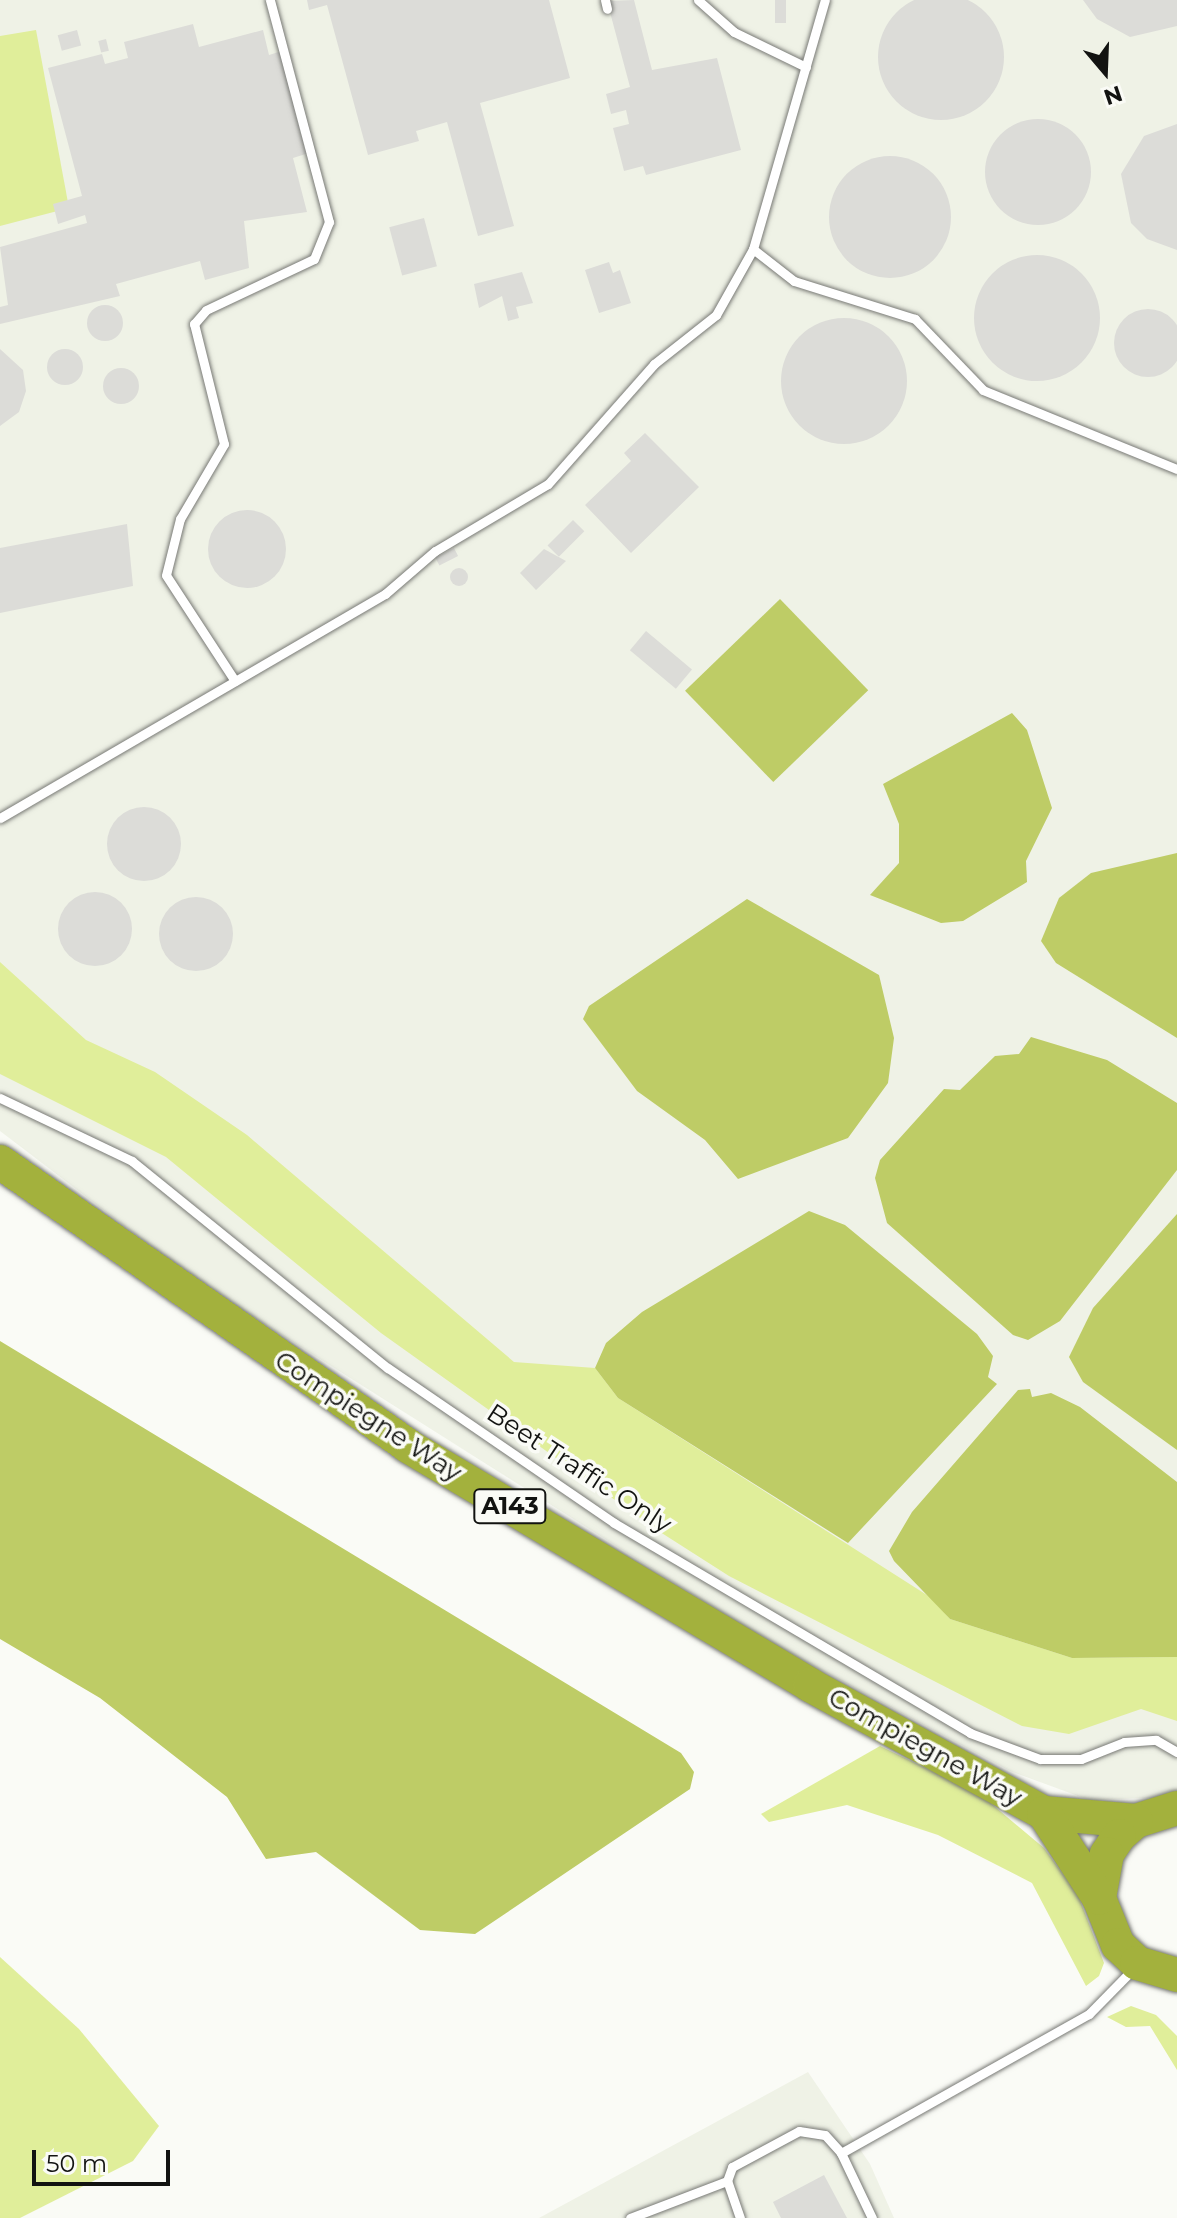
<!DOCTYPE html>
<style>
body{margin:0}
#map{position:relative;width:1177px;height:2218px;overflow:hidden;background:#fafbf6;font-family:Montserrat,sans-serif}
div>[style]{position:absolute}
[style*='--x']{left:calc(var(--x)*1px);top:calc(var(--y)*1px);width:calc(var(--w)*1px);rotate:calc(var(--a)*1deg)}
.built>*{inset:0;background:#eff2e6}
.green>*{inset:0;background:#e0ee9a}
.water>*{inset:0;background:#becc66;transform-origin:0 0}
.building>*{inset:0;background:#dcdcd8;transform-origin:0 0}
.round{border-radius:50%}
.roads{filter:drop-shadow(0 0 2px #787975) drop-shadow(0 0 2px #787975)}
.lane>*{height:9px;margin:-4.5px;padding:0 4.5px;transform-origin:4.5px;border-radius:4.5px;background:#fff}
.highway>*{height:34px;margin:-17px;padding:0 17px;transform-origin:17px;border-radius:17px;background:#a3b13d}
span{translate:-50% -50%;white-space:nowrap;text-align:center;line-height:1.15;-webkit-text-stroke:7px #fafbf6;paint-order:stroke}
.shield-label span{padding:2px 6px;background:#fafbf6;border:2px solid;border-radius:6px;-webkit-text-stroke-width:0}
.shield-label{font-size:24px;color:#121311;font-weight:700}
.street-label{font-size:26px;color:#121311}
.north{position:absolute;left:1065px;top:32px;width:80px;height:80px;-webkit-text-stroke:6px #fafbf6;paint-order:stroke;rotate:161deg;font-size:22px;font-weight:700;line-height:32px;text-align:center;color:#121311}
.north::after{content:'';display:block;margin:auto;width:28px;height:36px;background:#121311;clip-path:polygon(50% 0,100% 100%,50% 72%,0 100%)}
.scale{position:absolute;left:32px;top:2150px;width:138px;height:36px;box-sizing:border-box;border:4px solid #121311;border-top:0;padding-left:10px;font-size:24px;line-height:28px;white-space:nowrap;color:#121311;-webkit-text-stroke:6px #fafbf6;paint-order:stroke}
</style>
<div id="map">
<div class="built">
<div style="clip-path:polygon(0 0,1177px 0,1177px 1797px,1089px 1800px,1010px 1771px,762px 1638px,198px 1282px,0 1131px)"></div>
<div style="clip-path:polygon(808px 2072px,870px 2164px,894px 2218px,539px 2218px)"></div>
</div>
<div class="green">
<div style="clip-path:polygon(36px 30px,69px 208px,0 226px,0 36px)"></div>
<div style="clip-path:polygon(0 962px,86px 1040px,155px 1072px,247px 1135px,514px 1362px,595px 1368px,618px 1398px,930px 1597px,950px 1619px,1072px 1658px,1177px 1657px,1177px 1721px,1141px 1709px,1069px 1734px,1022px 1726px,729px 1576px,657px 1530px,381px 1333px,166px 1157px,0 1074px)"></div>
<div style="clip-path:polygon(880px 1746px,981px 1795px,1044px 1848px,1078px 1895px,1104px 1963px,1099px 1976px,1086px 1986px,1032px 1883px,938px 1835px,847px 1805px,769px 1822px,761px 1814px)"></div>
<div style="clip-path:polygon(0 1957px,79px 2029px,159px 2126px,133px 2161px,20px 2218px,0 2218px)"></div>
<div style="clip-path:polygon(1131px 2006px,1156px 2015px,1177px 2036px,1177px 2070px,1150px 2026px,1126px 2027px,1107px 2017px)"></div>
</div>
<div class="water">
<div style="left:780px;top:599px;width:127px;height:132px;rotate:46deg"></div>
<div style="clip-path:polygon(1012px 713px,1027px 730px,1052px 808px,1026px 861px,1027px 882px,963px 921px,941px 923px,870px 895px,899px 863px,899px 824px,883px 784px)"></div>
<div style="clip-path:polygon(1177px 853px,1177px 1038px,1056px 963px,1041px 941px,1059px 898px,1091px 873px)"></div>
<div style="clip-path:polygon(747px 899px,879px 975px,894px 1038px,888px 1083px,848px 1138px,738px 1179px,705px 1140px,637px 1091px,583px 1019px,589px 1006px)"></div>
<div style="clip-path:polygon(1031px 1037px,1107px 1060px,1177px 1103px,1177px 1170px,1060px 1321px,1028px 1340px,1013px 1335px,887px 1223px,875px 1178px,880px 1160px,944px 1089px,960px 1090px,995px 1056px,1019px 1054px)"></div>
<div style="clip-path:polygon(809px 1211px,845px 1225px,977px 1334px,993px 1356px,988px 1377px,997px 1384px,848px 1543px,618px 1398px,595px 1368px,606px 1343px,642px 1312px)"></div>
<div style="clip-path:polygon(1177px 1214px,1177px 1450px,1083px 1382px,1069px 1357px,1093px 1308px)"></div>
<div style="clip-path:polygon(0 1341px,681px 1753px,694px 1772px,690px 1789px,475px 1934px,420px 1930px,316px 1852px,266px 1859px,227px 1797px,100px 1698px,0 1639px)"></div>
<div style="clip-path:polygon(1030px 1389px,1032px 1397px,1051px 1393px,1080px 1407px,1177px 1482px,1177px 1657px,1072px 1658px,950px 1619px,894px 1561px,889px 1551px,912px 1512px,1018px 1390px)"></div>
</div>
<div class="building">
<div class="round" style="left:878px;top:-6px;width:126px;height:126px"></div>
<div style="clip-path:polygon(307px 0,549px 0,570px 78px,480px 103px,514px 226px,478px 236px,447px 122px,416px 131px,419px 141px,368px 155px,327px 5px,309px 10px)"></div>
<div style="clip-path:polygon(634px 0,652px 70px,717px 58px,741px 150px,646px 175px,643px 166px,624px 171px,613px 128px,629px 124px,626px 110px,611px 114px,606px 94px,630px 87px,607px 1px)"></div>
<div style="left:775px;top:0;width:11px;height:23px"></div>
<div style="clip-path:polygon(1083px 0,1177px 0,1177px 26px,1130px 37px,1097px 19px)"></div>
<div style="clip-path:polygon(193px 24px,199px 47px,263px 30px,269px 55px,285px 50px,312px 152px,293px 158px,307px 212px,244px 221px,249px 268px,205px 280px,200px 261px,116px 284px,120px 296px,0 324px,0 307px,8px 305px,0 247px,87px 223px,85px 215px,58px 224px,53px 204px,82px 196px,48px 68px,102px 54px,105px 64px,128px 58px,124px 42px)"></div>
<div style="left:77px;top:30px;width:16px;height:20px;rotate:75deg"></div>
<div style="left:106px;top:39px;width:12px;height:8px;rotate:76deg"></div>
<div class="round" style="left:985px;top:119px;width:106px;height:106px"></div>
<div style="clip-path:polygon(1177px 124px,1177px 250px,1147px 239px,1131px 223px,1121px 174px,1144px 136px)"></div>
<div class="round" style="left:829px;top:156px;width:122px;height:122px"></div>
<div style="left:424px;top:218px;width:50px;height:36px;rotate:75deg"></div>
<div class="round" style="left:974px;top:255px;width:126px;height:126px"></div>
<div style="clip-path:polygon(609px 262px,613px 273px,620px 270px,631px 303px,599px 313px,585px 270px)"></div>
<div style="clip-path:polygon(522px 272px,533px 303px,516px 307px,519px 318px,508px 321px,502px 296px,479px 308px,474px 284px)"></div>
<div class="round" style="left:87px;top:305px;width:36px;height:36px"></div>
<div class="round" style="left:1114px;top:309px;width:68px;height:68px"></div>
<div class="round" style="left:781px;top:318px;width:126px;height:126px"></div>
<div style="clip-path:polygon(0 349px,23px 370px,26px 391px,19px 412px,0 426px)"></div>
<div class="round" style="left:47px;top:349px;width:36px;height:36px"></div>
<div class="round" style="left:103px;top:368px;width:36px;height:36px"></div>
<div style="clip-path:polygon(645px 433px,699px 487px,631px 553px,585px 505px,631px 461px,624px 453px)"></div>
<div class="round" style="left:208px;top:510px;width:78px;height:78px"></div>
<div style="left:573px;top:520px;width:16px;height:36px;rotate:45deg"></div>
<div style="clip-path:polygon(127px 524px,133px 586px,0 613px,0 548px)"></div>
<div style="left:454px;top:548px;width:9px;height:21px;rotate:63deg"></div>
<div style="clip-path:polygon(544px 549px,566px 561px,536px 590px,520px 573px)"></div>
<div class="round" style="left:450px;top:568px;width:18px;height:18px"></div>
<div style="left:646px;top:631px;width:60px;height:25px;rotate:40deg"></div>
<div class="round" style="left:107px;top:807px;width:74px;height:74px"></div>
<div class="round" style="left:58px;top:892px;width:74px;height:74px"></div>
<div class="round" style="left:159px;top:897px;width:74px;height:74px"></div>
<div style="clip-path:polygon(824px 2175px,847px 2218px,781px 2218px,773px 2202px)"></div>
</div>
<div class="roads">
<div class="lane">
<div style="--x:605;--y:0;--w:9;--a:77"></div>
<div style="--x:698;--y:0;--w:48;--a:41.6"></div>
<div style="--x:734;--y:32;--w:80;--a:25.9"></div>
<div style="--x:753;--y:249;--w:52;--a:38"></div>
<div style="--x:794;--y:281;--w:127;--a:17.4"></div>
<div style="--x:915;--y:319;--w:98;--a:46.2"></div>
<div style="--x:983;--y:390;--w:209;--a:22.2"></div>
<div style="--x:235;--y:681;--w:126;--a:-123.1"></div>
<div style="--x:166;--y:575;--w:58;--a:-76"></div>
<div style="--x:180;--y:519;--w:87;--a:-59.6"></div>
<div style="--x:224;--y:444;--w:124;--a:-104"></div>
<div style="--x:194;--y:324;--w:18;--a:-49"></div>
<div style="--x:206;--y:310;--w:119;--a:-25.3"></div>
<div style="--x:314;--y:259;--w:40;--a:-68"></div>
<div style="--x:329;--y:222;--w:230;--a:-104.9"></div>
<div style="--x:0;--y:818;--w:445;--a:-30.2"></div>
<div style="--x:385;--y:594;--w:66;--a:-40.7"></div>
<div style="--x:435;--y:551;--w:131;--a:-30.7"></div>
<div style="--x:548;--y:484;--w:160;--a:-48.5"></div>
<div style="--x:654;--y:364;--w:79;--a:-38.3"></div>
<div style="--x:716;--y:315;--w:76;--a:-60.7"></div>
<div style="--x:753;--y:249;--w:259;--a:-73.9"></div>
<div style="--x:0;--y:1098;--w:146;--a:25.5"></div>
<div style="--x:132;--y:1161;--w:329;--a:39"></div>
<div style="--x:388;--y:1368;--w:274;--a:34.4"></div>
<div style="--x:614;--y:1523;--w:413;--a:30.5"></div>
<div style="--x:970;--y:1733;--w:75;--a:20.4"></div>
<div style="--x:1040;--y:1759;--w:41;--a:0"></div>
<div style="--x:1081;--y:1759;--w:46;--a:-21.6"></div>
<div style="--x:1124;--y:1742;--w:32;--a:-4"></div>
<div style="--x:1156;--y:1740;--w:24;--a:30"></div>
<div style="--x:841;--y:2153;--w:284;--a:-29.3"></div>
<div style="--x:1089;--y:2014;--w:63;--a:-45.6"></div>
<div style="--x:630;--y:2218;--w:104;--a:-20.9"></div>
<div style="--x:740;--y:2218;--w:39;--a:-109"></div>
<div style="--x:727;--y:2181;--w:15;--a:-70"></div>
<div style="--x:732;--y:2167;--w:76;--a:-28.2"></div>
<div style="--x:799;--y:2131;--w:26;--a:9"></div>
<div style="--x:825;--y:2135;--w:24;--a:48"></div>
<div style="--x:841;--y:2153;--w:72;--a:64.5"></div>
</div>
<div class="highway">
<div style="--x:0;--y:1162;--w:497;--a:34.8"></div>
<div style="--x:408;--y:1446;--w:468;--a:30.7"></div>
<div style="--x:810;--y:1685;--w:267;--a:28.7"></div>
<div style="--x:1044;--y:1813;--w:92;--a:5"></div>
<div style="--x:1177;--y:1808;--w:43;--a:162.4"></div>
<div style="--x:1136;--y:1821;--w:23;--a:139"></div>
<div style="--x:1119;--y:1836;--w:22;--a:124"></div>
<div style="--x:1107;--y:1854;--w:45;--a:100.3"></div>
<div style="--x:1099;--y:1898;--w:51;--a:68"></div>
<div style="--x:1118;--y:1945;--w:26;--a:43"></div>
<div style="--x:1137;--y:1963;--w:42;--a:16.7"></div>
<div style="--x:1044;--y:1813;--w:101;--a:57.1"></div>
</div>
</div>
<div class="shield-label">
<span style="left:510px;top:1506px">A143</span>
</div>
<div class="street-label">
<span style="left:368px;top:1417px;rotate:33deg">Compiegne Way</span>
<span style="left:579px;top:1469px;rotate:33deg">Beet Traffic Only</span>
<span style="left:925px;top:1748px;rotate:29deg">Compiegne Way</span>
</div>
<div class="north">N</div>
<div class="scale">50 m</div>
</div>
